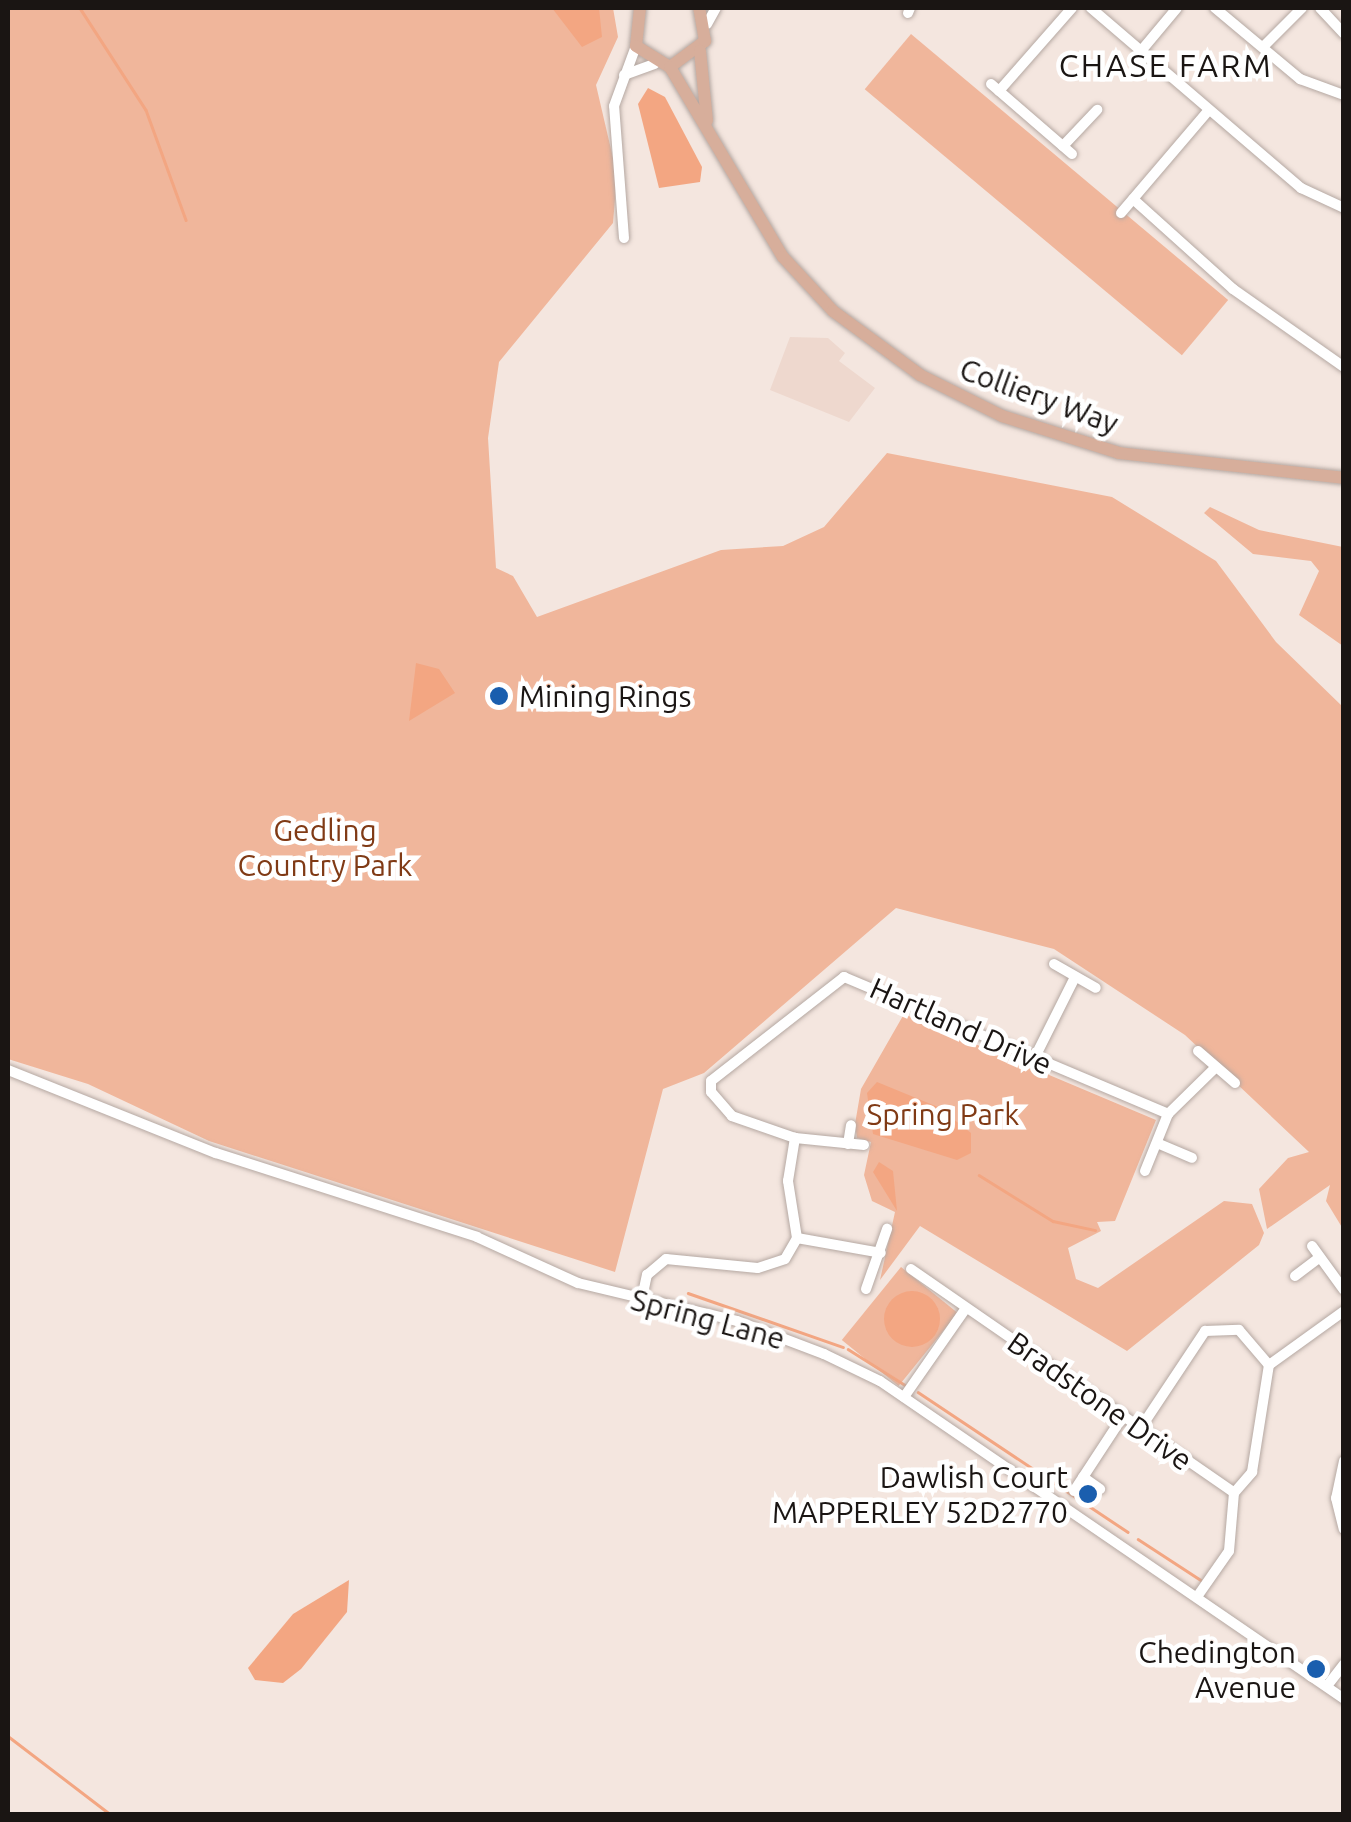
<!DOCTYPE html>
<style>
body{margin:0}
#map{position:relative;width:1351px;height:1822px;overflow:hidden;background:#f4e6df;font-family:Ubuntu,sans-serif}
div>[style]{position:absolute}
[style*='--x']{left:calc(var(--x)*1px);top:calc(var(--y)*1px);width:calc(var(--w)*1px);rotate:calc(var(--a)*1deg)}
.built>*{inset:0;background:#eed8ce}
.green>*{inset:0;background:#f0b69b;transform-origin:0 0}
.water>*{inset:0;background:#f3a682}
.round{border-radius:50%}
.stream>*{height:2.5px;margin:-1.25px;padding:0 1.25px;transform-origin:1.25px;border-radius:1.25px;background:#f3a682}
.roads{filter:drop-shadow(0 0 2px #b5a8a2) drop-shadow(0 0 2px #b5a8a2)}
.minor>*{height:10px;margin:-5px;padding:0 5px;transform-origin:5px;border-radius:5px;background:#fff}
.major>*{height:12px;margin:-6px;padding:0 6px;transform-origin:6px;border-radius:6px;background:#d7ae9b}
.dots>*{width:28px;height:28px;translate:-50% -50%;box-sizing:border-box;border:5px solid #fff;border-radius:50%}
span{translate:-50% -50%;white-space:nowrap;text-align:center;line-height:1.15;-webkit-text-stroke:9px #fff;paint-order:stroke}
.street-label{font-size:30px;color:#1a1513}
.poi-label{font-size:30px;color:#1a1513}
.left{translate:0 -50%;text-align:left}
.right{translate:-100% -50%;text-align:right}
.park-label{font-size:30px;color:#803a15}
.neighbourhood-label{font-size:32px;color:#1a1513;letter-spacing:2.5px}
.frame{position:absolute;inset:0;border:10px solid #1a1513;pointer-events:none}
</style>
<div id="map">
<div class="built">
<div style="clip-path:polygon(790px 337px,828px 338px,845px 353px,839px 361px,875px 388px,849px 422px,770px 390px)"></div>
</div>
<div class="green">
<div style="clip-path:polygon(8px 8px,613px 8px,618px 37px,596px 85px,617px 175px,613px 223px,499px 362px,488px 438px,496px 568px,513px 576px,537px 617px,721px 550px,783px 546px,824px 527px,887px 453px,1112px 497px,1216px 561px,1276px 642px,1343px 707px,1343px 1229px,1326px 1201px,1330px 1185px,1267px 1229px,1259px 1189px,1288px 1158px,1309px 1152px,1185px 1035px,1054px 949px,896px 908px,704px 1073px,663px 1089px,615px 1272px,209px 1141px,88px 1084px,8px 1059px)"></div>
<div style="left:911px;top:34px;width:414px;height:72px;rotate:40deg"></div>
<div style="clip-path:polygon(1210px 507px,1259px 530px,1343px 547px,1343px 646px,1299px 615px,1319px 571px,1311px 561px,1253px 554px,1204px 513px)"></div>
<div style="clip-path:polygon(904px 1014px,1156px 1120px,1115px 1221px,1097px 1222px,1101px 1231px,1068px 1248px,1076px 1279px,1098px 1288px,1224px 1201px,1252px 1204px,1264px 1233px,1259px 1245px,1127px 1351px,920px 1226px,880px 1280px,895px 1212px,872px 1201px,864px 1175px,871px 1142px,857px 1138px,855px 1124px,861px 1089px)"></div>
<div style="left:901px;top:1267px;width:73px;height:94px;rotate:39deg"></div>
</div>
<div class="water">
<div style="clip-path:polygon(552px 8px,599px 8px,602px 37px,582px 47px)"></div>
<div style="clip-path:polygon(648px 88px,665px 97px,702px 167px,700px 182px,659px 188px,638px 104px)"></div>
<div style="clip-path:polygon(416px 663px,439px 669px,455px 693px,409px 721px)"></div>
<div style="clip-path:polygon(877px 1082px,938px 1107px,971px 1133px,971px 1153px,957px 1160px,873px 1134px,867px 1093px)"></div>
<div style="clip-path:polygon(879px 1162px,893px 1171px,897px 1211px,873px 1172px)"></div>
<div class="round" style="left:884px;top:1291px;width:56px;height:56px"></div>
<div style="clip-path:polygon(349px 1580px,347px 1612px,301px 1669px,283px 1683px,255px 1680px,248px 1668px,293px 1614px)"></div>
</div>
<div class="stream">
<div style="--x:80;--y:8;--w:121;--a:57.1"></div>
<div style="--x:146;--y:110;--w:117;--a:70"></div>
<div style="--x:979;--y:1175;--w:87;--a:31.9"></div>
<div style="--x:1053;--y:1221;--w:43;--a:12.1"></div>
<div style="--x:688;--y:1293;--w:164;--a:19.2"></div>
<div style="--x:848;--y:1349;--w:67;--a:32.3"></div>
<div style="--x:918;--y:1392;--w:252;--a:33.7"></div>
<div style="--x:1138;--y:1539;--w:75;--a:33.1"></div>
<div style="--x:8;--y:1736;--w:128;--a:37.4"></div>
</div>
<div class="roads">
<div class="minor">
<div style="--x:1091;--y:8;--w:277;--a:40.6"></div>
<div style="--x:1301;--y:188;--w:47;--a:24.9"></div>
<div style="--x:1215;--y:8;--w:111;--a:39.9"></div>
<div style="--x:1300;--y:79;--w:47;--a:20"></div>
<div style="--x:1320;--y:8;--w:35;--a:47"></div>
<div style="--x:908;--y:13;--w:5;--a:-68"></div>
<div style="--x:707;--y:24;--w:18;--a:-61"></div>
<div style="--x:1264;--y:46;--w:54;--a:-45"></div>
<div style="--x:1141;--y:51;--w:56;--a:-50.1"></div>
<div style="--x:624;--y:75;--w:33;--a:-20"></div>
<div style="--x:991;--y:84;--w:107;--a:40.8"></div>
<div style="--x:999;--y:91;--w:111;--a:-48.7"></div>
<div style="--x:1063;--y:146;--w:50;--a:-46.6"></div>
<div style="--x:1133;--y:199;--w:135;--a:42"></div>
<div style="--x:1233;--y:289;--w:136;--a:35.1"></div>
<div style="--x:1121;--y:213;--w:135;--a:-49.5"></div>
<div style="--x:624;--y:238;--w:132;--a:-94.3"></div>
<div style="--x:614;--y:106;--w:64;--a:-69.9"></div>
<div style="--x:1054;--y:964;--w:48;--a:29.7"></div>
<div style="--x:1198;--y:1051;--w:49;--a:40.9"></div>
<div style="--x:1034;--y:1059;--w:92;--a:-63.4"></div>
<div style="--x:8;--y:1070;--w:224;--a:21.8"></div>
<div style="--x:216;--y:1153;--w:274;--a:17.8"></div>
<div style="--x:477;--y:1237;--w:111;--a:24.5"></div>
<div style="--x:578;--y:1283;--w:163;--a:13.4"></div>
<div style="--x:737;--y:1321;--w:93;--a:20.8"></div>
<div style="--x:824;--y:1354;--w:62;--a:25.7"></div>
<div style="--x:880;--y:1381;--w:563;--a:34.42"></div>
<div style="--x:1157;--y:1143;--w:38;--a:23"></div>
<div style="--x:848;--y:1144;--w:19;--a:-81"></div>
<div style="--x:864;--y:1145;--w:69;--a:-174.2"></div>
<div style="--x:795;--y:1138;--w:67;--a:-160.8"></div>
<div style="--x:732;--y:1116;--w:32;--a:-131"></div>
<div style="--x:711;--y:1092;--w:11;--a:-90"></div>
<div style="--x:711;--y:1081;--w:169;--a:-38"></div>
<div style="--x:844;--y:977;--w:352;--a:22.9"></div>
<div style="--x:1145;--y:1171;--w:61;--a:-68"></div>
<div style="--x:1168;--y:1114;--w:67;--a:-44.4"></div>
<div style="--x:797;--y:1238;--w:85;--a:10.1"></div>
<div style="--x:1312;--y:1246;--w:54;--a:54"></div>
<div style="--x:911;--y:1269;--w:393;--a:34.7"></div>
<div style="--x:1295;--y:1276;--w:31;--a:-37"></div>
<div style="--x:866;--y:1289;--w:64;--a:-70.7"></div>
<div style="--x:642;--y:1298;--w:24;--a:-78"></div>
<div style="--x:647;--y:1275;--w:25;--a:-40"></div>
<div style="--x:666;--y:1259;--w:92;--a:5.6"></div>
<div style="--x:758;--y:1268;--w:28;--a:-18"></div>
<div style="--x:785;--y:1259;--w:24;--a:-60"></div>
<div style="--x:797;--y:1238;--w:58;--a:-99"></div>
<div style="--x:788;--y:1181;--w:44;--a:-80.8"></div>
<div style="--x:904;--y:1397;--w:108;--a:-55.1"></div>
<div style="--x:1140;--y:1429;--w:118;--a:-56.4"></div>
<div style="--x:1205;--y:1331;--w:34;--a:-2"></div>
<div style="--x:1239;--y:1330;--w:46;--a:49.4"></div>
<div style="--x:1344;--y:1461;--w:38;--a:102"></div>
<div style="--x:1336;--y:1498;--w:32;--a:76"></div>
<div style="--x:1083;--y:1477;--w:21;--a:35"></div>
<div style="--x:1074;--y:1491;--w:90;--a:-56.8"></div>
<div style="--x:1199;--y:1594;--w:52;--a:-55.1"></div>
<div style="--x:1229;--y:1551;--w:58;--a:-85.1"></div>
<div style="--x:1234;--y:1493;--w:28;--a:-49"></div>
<div style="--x:1252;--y:1472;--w:108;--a:-81"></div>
<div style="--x:1269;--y:1365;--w:92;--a:-35.8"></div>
<div style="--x:1327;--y:1686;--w:28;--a:-52"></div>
</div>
<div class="major">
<div style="--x:640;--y:8;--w:38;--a:96"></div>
<div style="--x:636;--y:46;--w:40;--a:32"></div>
<div style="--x:670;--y:67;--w:44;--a:-36.6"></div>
<div style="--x:705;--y:41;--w:34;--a:-100"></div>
<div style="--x:700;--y:51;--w:70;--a:84.3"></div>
<div style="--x:670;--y:67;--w:221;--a:59.3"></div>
<div style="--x:783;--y:257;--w:74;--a:47.2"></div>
<div style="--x:833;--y:311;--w:108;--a:36.3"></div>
<div style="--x:920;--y:375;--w:92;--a:26.6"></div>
<div style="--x:1002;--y:416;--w:123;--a:17.5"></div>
<div style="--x:1119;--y:453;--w:226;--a:6.3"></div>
</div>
</div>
<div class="dots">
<div style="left:499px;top:696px;background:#1a5eae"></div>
<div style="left:1088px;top:1494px;background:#1a5eae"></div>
<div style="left:1316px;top:1669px;background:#1a5eae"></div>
</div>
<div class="street-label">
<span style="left:1039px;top:396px;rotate:20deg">Colliery Way</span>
<span style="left:961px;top:1026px;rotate:24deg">Hartland Drive</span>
<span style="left:708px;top:1319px;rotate:15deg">Spring Lane</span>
<span style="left:1100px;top:1401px;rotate:35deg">Bradstone Drive</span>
</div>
<div class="poi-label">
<span class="left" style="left:519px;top:696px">Mining Rings</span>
<span class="right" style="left:1068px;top:1494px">Dawlish Court<br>MAPPERLEY 52D2770</span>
<span class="right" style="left:1296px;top:1669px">Chedington<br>Avenue</span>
</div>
<div class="park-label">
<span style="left:325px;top:847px">Gedling<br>Country Park</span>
<span style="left:943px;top:1114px">Spring Park</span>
</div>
<div class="neighbourhood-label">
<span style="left:1166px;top:65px">CHASE FARM</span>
</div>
<div class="frame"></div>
</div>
